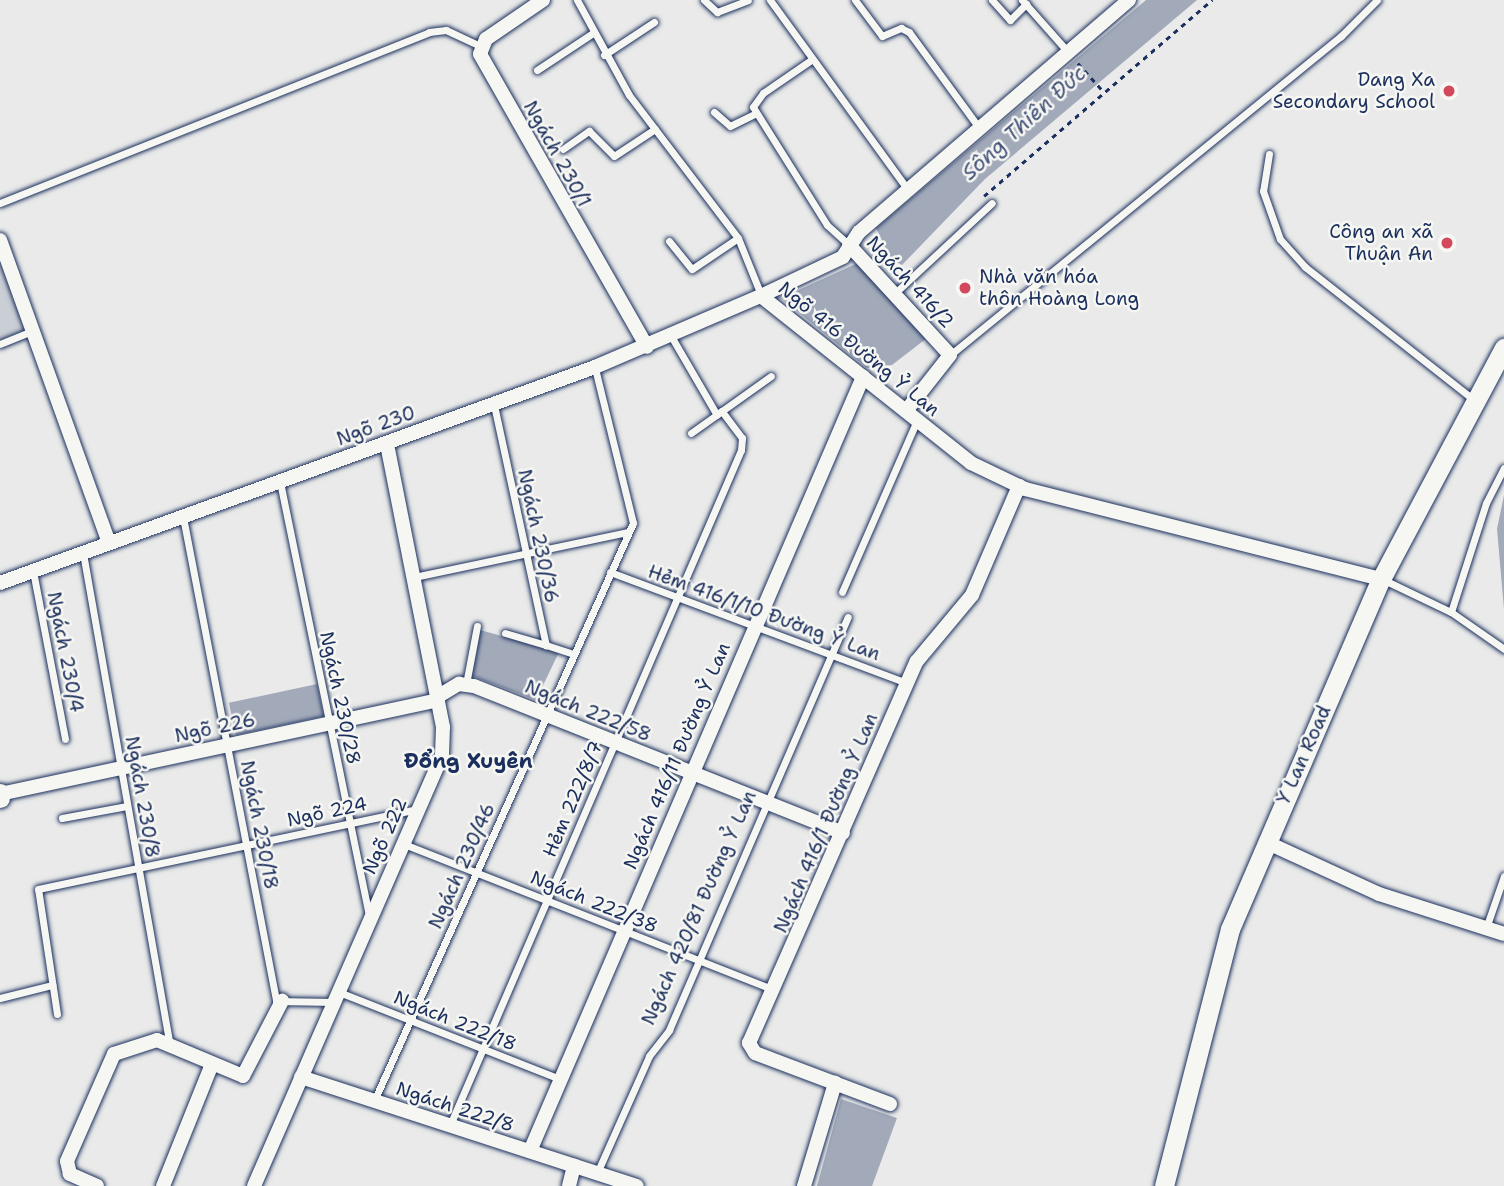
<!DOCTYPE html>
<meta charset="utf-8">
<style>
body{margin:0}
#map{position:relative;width:1504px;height:1186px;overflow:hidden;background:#e9eae9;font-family:"Shantell Sans",sans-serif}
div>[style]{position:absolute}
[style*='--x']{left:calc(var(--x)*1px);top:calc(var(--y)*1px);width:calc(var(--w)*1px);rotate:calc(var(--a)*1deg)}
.green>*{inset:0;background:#caced5}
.water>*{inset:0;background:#a2aaba;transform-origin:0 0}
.path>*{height:2.5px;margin-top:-1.25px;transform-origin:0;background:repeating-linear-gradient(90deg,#1b2f5e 0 5px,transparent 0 10px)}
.roads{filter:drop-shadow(0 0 2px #1b2f5e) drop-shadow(0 0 2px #1b2f5e)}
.lane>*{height:7px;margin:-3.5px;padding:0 3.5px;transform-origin:3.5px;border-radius:3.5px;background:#f6f6f2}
.street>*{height:14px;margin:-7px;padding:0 7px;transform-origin:7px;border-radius:7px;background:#f6f6f2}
.secondary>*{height:19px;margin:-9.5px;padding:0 9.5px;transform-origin:9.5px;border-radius:9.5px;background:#f6f6f2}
.dots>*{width:19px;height:19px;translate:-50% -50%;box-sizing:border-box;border:4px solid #f6f6f2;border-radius:50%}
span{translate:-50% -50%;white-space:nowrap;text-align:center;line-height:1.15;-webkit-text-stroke:5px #f6f6f2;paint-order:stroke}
.poi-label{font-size:19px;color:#1b2f5e}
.right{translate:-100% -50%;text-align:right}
.left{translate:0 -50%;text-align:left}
.street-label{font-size:19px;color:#1b2f5e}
.water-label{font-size:21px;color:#44547a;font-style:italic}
.neighbourhood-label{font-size:21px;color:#1b2f5e;font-weight:700}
</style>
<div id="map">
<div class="green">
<div style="clip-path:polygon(0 252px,30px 337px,0 349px)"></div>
</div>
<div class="water">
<div style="clip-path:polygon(1146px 0,1197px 0,985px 179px,902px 265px,891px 259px,876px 228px)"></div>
<div style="clip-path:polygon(858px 263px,927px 338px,892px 365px,867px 368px,781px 298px)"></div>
<div style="clip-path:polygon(1504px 495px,1504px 609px,1497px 529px)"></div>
<div style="clip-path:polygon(480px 630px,559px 652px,536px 700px,472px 676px)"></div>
<div style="left:317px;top:684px;width:33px;height:90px;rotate:78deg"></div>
<div style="clip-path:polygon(841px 1099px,897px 1118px,872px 1186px,817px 1186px)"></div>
</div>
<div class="path">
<div style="--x:1078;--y:63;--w:38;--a:48"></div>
<div style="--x:984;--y:196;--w:301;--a:-40.7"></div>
</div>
<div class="roads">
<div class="lane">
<div style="--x:577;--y:0;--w:108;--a:61.3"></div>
<div style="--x:629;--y:95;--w:180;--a:52.7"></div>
<div style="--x:738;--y:238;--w:61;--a:68"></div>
<div style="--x:704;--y:0;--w:18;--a:43"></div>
<div style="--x:717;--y:12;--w:33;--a:-21"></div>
<div style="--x:770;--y:0;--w:236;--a:54"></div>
<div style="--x:855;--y:0;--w:45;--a:53.1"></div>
<div style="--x:882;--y:36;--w:21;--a:-23"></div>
<div style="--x:901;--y:28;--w:9;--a:27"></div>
<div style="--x:909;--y:32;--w:120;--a:53.8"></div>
<div style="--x:992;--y:0;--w:27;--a:48"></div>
<div style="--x:1010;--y:20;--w:23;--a:-45"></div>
<div style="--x:1022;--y:0;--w:69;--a:48.5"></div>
<div style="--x:604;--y:55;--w:60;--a:-33.4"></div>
<div style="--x:811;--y:60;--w:58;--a:145.5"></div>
<div style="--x:763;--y:93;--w:17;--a:126"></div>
<div style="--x:753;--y:107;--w:139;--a:57.9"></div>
<div style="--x:827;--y:225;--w:30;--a:42"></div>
<div style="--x:537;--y:70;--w:67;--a:-33.5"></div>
<div style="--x:714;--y:112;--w:21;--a:41"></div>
<div style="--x:730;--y:126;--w:28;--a:-26"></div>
<div style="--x:563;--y:149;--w:32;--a:-35"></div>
<div style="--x:589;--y:131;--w:35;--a:45"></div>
<div style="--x:614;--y:156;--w:49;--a:-33.4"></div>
<div style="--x:1269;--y:154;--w:37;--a:99"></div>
<div style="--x:1263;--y:191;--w:51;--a:70.5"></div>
<div style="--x:1280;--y:239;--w:38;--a:48"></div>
<div style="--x:1305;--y:267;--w:214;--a:38.2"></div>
<div style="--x:0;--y:203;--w:462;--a:-21.7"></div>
<div style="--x:429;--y:32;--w:17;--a:-7"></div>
<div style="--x:446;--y:30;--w:38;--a:25"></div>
<div style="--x:669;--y:241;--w:36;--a:51"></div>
<div style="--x:692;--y:269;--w:55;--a:-34"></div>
<div style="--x:895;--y:293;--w:132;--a:-42.9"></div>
<div style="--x:671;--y:336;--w:91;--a:59.8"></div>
<div style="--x:0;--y:344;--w:37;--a:-22"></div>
<div style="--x:950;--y:355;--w:505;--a:-39.21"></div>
<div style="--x:1341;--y:36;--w:51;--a:-45"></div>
<div style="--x:494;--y:405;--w:246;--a:77.8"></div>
<div style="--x:546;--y:645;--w:29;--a:18"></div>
<div style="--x:691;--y:433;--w:98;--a:-35.5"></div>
<div style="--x:280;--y:482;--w:443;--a:78.4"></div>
<div style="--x:183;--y:517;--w:493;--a:79.1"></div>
<div style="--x:276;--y:1001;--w:58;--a:1"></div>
<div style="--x:83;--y:553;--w:500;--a:80"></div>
<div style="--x:33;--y:571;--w:171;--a:79.2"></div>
<div style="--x:610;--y:572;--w:317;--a:20.5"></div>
<div style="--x:414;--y:577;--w:219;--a:-11.9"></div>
<div style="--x:1382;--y:579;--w:76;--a:25.6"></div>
<div style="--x:1451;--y:612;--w:65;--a:34.9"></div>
<div style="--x:842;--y:592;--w:188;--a:-66.4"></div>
<div style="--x:1451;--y:612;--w:114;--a:-72.2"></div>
<div style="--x:1486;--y:503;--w:39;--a:-63"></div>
<div style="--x:505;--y:633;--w:43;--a:16.3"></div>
<div style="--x:466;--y:684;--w:59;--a:-79.3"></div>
<div style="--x:62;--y:818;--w:66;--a:-10.5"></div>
<div style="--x:404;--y:844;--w:398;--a:21.5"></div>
<div style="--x:1486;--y:928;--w:55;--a:-70.9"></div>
<div style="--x:339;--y:992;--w:238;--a:21.5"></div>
<div style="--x:0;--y:998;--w:54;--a:-14"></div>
<div style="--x:57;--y:1014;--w:126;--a:-98.6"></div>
<div style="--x:38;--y:889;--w:388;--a:-11.9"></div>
<div style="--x:374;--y:1101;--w:633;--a:-65.86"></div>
<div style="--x:633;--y:523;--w:160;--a:-103.8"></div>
<div style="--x:450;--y:1125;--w:735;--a:-66.68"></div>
<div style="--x:741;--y:450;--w:12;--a:-85"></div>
<div style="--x:742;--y:438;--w:34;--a:-127"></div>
<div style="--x:597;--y:1173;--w:128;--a:-66"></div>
<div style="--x:649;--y:1056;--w:33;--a:-52"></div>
<div style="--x:669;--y:1030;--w:450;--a:-66.6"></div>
</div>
<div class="street">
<div style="--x:543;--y:0;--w:69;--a:145.6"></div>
<div style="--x:486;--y:39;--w:16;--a:112"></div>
<div style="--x:480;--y:54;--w:337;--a:60.3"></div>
<div style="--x:1129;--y:0;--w:356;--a:139.3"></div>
<div style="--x:859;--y:232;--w:30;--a:123"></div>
<div style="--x:843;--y:257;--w:91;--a:154.6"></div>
<div style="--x:761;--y:296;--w:268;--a:38.5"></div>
<div style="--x:971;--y:463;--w:60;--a:25.7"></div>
<div style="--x:1025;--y:489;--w:367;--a:14.2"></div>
<div style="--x:0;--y:240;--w:322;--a:70.2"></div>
<div style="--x:849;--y:245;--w:149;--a:47.4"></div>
<div style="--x:950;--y:355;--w:71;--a:128.2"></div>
<div style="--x:0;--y:583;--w:633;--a:-19.95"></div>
<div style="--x:595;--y:367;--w:181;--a:-23.2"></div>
<div style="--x:437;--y:697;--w:26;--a:-31"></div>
<div style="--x:459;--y:684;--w:15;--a:8"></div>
<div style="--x:474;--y:686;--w:397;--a:21.7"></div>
<div style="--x:0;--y:794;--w:448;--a:-12.1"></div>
<div style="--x:1266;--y:842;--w:124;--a:24.7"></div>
<div style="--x:1379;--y:894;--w:131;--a:17.7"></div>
<div style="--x:301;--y:1077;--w:353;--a:18"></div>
<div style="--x:890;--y:1104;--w:144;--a:-159.3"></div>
<div style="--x:755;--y:1053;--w:12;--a:-121"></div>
<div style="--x:749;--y:1043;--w:417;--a:-66.3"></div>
<div style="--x:917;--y:661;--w:86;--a:-50.2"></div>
<div style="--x:972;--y:595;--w:119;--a:-66.7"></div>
<div style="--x:530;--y:1151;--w:843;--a:-66.72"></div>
<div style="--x:97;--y:1186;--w:30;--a:-156"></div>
<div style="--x:70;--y:1174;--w:13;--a:-103"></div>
<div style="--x:67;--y:1161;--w:117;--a:-66.3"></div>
<div style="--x:114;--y:1054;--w:45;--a:-18"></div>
<div style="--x:157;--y:1040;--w:93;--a:22.7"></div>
<div style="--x:243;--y:1076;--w:85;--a:-62.5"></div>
<div style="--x:163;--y:1186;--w:131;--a:-68.1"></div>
<div style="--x:254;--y:1186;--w:470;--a:-66.4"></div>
<div style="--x:442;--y:755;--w:28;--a:-88"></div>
<div style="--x:443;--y:727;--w:289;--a:-101.2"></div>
<div style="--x:569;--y:1186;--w:21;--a:-76"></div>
<div style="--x:804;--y:1186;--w:108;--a:-73.2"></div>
</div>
<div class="secondary">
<div style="--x:0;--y:793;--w:5;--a:90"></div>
<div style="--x:1164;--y:1186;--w:265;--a:-75.6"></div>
<div style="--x:1230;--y:929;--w:381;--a:-66.7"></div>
<div style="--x:1381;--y:579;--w:262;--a:-62"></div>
</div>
</div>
<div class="dots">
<div style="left:1449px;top:91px;background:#d1495b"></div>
<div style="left:1447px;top:243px;background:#d1495b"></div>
<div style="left:965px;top:288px;background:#d1495b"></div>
</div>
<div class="poi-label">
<span class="right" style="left:1435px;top:91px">Dang Xa<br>Secondary School</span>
<span class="right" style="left:1433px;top:243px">Công an xã<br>Thuận An</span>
<span class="left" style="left:979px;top:288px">Nhà văn hóa<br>thôn Hoàng Long</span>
</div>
<div class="street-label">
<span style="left:557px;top:154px;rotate:61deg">Ngách 230/1</span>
<span style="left:910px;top:282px;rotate:47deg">Ngách 416/2</span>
<span style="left:859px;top:349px;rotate:39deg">Ngõ 416 Đường Ỷ Lan</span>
<span style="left:376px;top:426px;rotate:-20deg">Ngõ 230</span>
<span style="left:538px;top:536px;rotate:78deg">Ngách 230/36</span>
<span style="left:764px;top:613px;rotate:20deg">Hẻm 416/1/10 Đường Ỷ Lan</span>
<span style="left:65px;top:652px;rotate:79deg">Ngách 230/4</span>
<span style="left:340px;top:698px;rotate:78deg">Ngách 230/28</span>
<span style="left:588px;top:711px;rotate:22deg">Ngách 222/58</span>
<span style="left:215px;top:728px;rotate:-12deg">Ngõ 226</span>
<span style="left:1304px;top:755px;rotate:-66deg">Y Lan Road</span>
<span style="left:677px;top:756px;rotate:-67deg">Ngách 416/11 Đường Ỷ Lan</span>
<span style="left:142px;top:797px;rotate:80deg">Ngách 230/8</span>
<span style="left:573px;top:799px;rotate:-67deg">Hẻm 222/8/7</span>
<span style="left:327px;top:812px;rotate:-12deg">Ngõ 224</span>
<span style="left:826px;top:823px;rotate:-67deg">Ngách 416/1 Đường Ỷ Lan</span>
<span style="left:259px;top:825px;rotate:79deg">Ngách 230/18</span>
<span style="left:385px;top:836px;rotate:-66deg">Ngõ 222</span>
<span style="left:462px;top:866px;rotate:-66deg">Ngách 230/46</span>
<span style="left:594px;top:902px;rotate:22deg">Ngách 222/38</span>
<span style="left:699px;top:908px;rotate:-66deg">Ngách 420/81 Đường Ỷ Lan</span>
<span style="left:455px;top:1021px;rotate:22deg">Ngách 222/18</span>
<span style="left:455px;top:1107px;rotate:18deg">Ngách 222/8</span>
</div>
<div class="water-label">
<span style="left:1024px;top:123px;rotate:-42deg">Sông Thiên Đức</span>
</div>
<div class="neighbourhood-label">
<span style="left:468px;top:761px">Đổng Xuyên</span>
</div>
</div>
